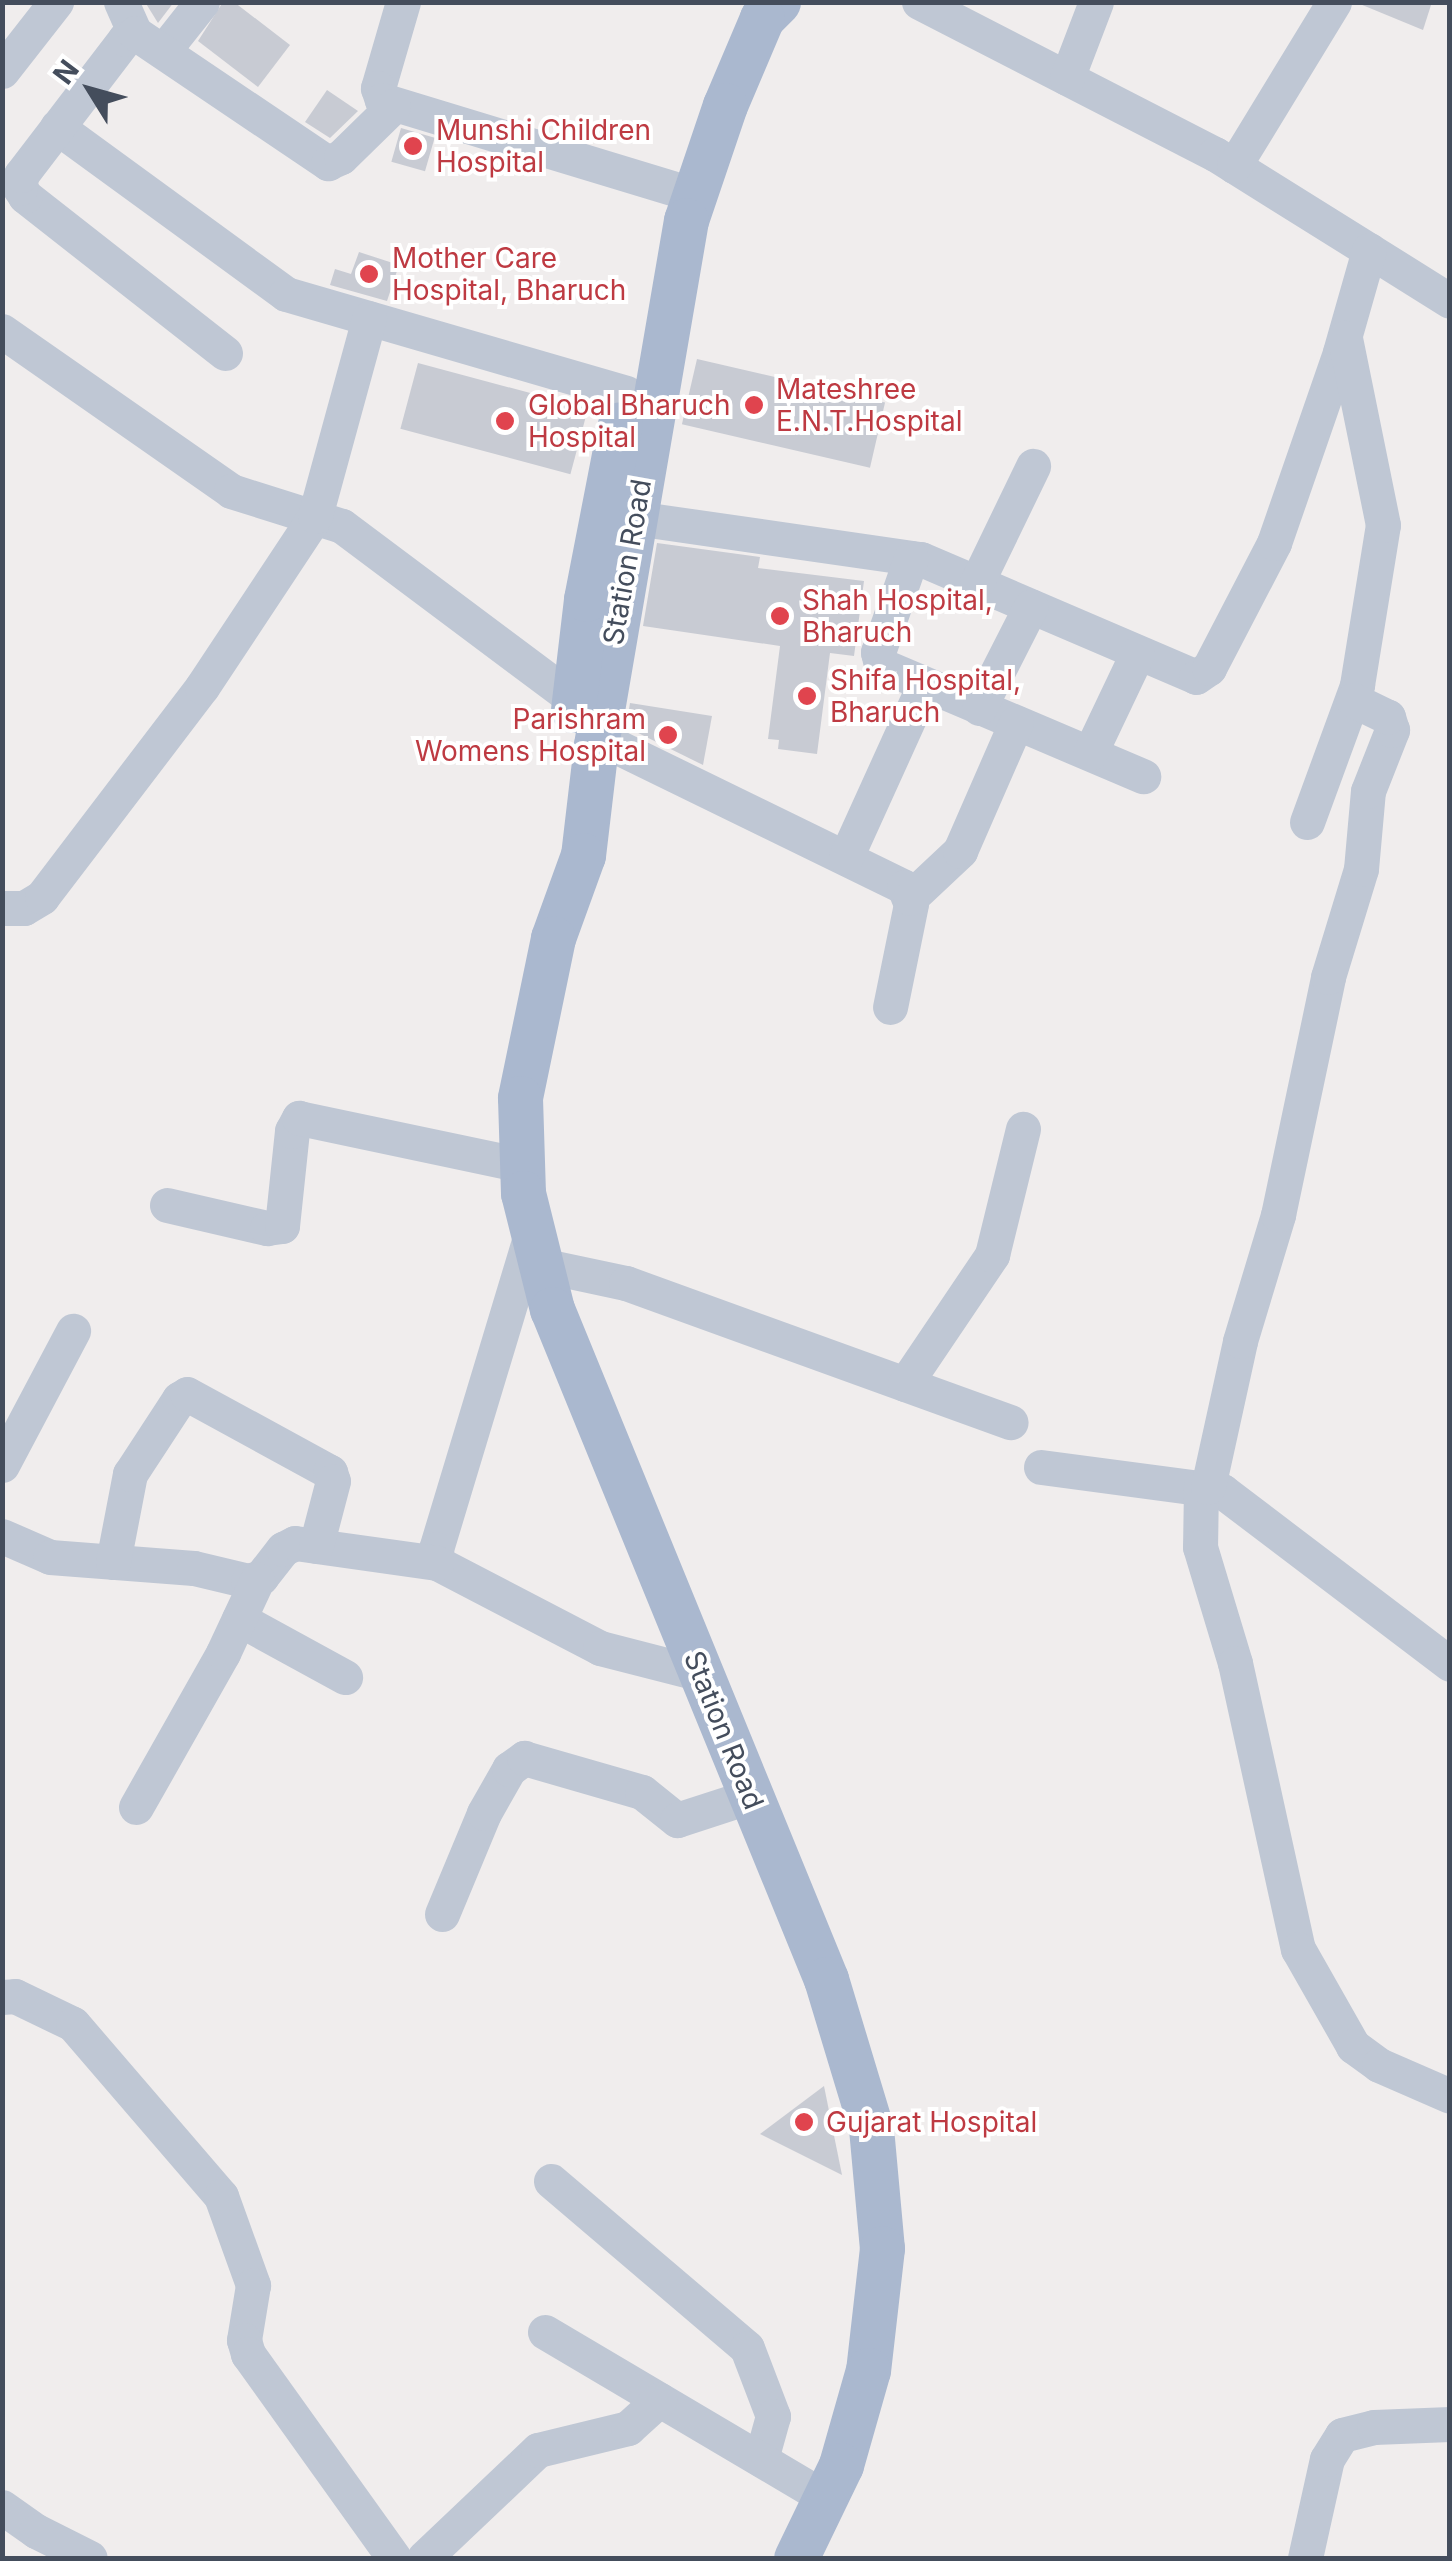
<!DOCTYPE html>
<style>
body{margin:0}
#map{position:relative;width:1452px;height:2561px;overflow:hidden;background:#f0eded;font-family:Inter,sans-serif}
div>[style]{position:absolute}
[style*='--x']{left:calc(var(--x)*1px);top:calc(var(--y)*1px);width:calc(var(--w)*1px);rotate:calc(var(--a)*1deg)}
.building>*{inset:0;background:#c8cbd3;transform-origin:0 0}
.minor>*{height:35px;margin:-17.5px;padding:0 17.5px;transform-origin:17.5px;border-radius:17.5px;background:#bfc7d4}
.major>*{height:45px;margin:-22.5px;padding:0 22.5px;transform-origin:22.5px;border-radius:22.5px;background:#aab8cf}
.dots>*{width:28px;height:28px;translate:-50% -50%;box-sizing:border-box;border:5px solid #fff;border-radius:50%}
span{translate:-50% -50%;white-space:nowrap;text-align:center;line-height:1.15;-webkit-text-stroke:8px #fff;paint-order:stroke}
.health-label{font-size:28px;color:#be3a42}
.left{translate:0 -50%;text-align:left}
.right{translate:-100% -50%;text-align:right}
.street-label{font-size:28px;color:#444d5c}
.frame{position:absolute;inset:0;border:5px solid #444d5c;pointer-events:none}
.north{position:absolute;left:40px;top:40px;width:100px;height:100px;-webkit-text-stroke:8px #fff;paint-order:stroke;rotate:307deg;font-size:28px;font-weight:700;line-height:40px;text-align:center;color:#444d5c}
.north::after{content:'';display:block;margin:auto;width:35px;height:45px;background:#444d5c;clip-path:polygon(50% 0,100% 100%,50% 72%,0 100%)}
</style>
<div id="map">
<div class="building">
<div style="clip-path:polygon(145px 2px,174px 2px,158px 23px)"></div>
<div style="clip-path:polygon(223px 2px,234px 2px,290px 45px,258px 87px,198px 41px)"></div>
<div style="clip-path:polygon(1355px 2px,1432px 2px,1423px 30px)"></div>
<div style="clip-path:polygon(327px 90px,358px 111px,330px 138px,305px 122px)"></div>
<div style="left:401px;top:128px;width:35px;height:35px;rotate:16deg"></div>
<div style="clip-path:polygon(359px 252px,399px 265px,387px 301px,330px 285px,335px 269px,351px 274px)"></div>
<div style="left:697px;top:359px;width:193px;height:67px;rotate:13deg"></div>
<div style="left:418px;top:363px;width:176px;height:68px;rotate:15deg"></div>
<div style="clip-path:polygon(657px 543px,760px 557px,758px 568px,864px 581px,854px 656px,830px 653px,817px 754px,778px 749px,779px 740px,768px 739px,780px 646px,643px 626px)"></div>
<div style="clip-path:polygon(630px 703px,712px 716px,703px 765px,626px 727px)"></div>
<div style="clip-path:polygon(824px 2086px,842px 2175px,760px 2134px)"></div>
</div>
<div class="minor">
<div style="--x:121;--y:2;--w:34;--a:66"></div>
<div style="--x:403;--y:2;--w:90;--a:106.2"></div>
<div style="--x:378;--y:88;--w:13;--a:72"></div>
<div style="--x:382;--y:100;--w:303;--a:16.9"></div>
<div style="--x:919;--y:2;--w:333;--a:27.2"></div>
<div style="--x:1215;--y:154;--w:277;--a:32"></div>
<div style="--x:164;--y:50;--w:61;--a:-51.6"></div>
<div style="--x:2;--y:71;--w:88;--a:-52"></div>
<div style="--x:1067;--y:78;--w:81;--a:-69.1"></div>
<div style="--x:57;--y:127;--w:283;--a:36.1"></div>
<div style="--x:286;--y:294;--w:354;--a:16.2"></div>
<div style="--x:1234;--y:166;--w:192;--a:-58.6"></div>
<div style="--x:2;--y:331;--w:279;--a:34.9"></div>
<div style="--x:231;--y:491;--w:116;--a:17.5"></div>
<div style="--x:342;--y:526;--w:291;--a:36.8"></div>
<div style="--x:575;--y:700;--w:17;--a:0"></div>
<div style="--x:225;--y:353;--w:254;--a:-141.9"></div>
<div style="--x:25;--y:196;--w:9;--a:-122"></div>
<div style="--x:20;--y:188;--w:13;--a:-86"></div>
<div style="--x:21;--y:175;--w:171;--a:-52.6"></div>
<div style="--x:125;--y:39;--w:12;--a:-31"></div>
<div style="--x:135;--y:33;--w:233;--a:34"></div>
<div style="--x:328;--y:163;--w:14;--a:-25"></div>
<div style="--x:341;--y:157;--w:73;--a:-44.4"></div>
<div style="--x:635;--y:518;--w:289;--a:8.2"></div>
<div style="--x:921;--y:559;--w:299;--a:23.2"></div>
<div style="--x:1196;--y:677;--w:16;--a:-35"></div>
<div style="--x:1209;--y:668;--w:141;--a:-62.5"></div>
<div style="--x:1274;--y:543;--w:202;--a:-70.9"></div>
<div style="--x:1340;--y:352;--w:106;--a:-74.1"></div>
<div style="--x:911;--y:558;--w:100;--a:109.3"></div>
<div style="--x:878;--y:652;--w:13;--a:77"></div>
<div style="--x:881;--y:665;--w:285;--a:23"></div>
<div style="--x:977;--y:582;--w:129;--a:-64.2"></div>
<div style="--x:979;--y:708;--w:114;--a:-63"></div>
<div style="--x:597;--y:737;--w:342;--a:26"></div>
<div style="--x:904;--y:887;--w:18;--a:68"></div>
<div style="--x:911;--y:904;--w:105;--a:101.5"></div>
<div style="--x:1090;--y:753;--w:110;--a:-64.6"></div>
<div style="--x:1307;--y:822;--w:146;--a:-69.9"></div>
<div style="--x:1357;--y:685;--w:162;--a:-80.8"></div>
<div style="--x:1383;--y:525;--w:191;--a:-101.5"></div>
<div style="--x:846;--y:857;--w:189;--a:-65.6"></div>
<div style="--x:910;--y:898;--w:69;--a:-43.2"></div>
<div style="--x:960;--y:851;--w:140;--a:-66.4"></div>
<div style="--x:2;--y:908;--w:22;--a:0"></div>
<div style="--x:24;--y:908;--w:21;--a:-31"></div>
<div style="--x:42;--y:897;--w:264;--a:-52.7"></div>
<div style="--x:202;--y:687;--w:205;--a:-56.5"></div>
<div style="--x:315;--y:516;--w:205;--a:-74.7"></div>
<div style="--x:167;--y:1205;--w:103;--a:13"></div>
<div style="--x:267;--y:1228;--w:15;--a:-8"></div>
<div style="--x:282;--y:1226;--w:96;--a:-84"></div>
<div style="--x:292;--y:1131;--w:15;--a:-62"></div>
<div style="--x:299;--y:1118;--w:228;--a:11.9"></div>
<div style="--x:532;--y:1231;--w:332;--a:106.8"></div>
<div style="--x:436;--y:1549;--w:14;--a:86"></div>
<div style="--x:437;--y:1563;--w:184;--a:27.5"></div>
<div style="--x:600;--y:1648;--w:104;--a:14.4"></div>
<div style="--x:541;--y:1265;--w:87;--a:12"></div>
<div style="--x:626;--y:1283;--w:409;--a:19.9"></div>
<div style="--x:905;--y:1384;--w:156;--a:-56"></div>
<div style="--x:992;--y:1255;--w:130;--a:-76.2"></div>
<div style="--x:2;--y:1465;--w:152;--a:-62.1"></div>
<div style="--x:1041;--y:1467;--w:183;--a:7.6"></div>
<div style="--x:1222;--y:1491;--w:286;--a:37.2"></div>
<div style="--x:1201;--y:1486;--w:61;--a:90.9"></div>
<div style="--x:1200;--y:1547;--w:121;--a:73.2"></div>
<div style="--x:1235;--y:1663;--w:293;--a:77.6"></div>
<div style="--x:1298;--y:1949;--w:112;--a:60.4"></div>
<div style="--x:1353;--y:2046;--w:32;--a:36"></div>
<div style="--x:1379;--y:2065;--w:77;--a:23.6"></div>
<div style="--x:1208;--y:1487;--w:149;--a:-77.6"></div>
<div style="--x:1240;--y:1341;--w:132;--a:-73.2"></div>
<div style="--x:1278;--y:1215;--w:243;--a:-78.1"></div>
<div style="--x:1328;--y:977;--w:113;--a:-73"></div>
<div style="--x:1361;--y:869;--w:78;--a:-84.9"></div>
<div style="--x:1368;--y:791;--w:66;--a:-68.5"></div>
<div style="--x:1392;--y:730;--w:14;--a:-107"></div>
<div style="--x:1388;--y:717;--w:39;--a:-154"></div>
<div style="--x:2;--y:1536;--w:52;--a:23.6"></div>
<div style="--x:50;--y:1557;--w:144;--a:4.4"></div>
<div style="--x:194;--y:1568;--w:56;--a:13.5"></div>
<div style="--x:248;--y:1581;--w:14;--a:-17"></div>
<div style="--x:261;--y:1577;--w:36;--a:-52"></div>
<div style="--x:283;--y:1549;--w:13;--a:-27"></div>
<div style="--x:295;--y:1543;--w:143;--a:8"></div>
<div style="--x:113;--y:1562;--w:90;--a:-79.1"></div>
<div style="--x:130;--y:1474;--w:90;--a:-56.8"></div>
<div style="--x:179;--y:1399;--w:9;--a:-32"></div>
<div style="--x:187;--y:1394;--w:163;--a:28.6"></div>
<div style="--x:330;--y:1472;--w:9;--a:72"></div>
<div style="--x:333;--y:1481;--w:67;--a:104.7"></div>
<div style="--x:239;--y:1619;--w:121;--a:28.7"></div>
<div style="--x:136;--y:1807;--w:177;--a:-60.5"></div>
<div style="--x:223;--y:1653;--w:81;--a:-65"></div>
<div style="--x:442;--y:1914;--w:109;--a:-67.4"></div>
<div style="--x:484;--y:1813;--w:51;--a:-60.4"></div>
<div style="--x:509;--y:1769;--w:19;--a:-36"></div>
<div style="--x:524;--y:1758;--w:123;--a:16.1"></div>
<div style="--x:642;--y:1792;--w:45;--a:38.7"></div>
<div style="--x:677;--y:1820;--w:78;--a:-18"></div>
<div style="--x:2;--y:1997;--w:13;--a:-4"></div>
<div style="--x:15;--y:1996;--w:64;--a:25.8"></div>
<div style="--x:73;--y:2024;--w:227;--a:49.3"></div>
<div style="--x:221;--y:2196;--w:95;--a:70.2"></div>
<div style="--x:253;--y:2285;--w:56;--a:99.3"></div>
<div style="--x:244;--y:2340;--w:15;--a:74"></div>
<div style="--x:248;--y:2354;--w:251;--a:54.4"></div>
<div style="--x:551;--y:2181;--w:257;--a:40.4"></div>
<div style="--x:747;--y:2348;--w:73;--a:69.1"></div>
<div style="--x:773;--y:2416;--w:45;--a:105.6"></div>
<div style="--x:545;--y:2332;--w:326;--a:30.6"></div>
<div style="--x:2;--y:2507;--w:42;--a:35.2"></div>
<div style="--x:36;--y:2531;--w:60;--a:26.6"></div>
<div style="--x:424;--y:2558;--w:157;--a:-43.5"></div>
<div style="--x:538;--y:2450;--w:93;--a:-13.7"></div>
<div style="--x:628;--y:2428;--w:42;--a:-42.1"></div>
<div style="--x:1305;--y:2558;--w:101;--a:-77.5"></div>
<div style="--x:1327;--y:2459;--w:28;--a:-58"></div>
<div style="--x:1342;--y:2435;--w:33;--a:-14"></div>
<div style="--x:1374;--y:2427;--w:76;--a:-2.3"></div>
</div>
<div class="major">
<div style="--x:778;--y:2;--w:23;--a:135"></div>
<div style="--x:762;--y:18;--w:95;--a:113"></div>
<div style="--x:725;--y:105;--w:121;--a:108.7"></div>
<div style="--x:686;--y:220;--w:533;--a:99.73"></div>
<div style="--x:596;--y:745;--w:111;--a:96.7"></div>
<div style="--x:583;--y:855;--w:88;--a:109.9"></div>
<div style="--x:553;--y:938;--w:163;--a:101.7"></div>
<div style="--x:520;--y:1098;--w:95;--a:88.2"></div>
<div style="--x:523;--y:1193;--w:120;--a:76"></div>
<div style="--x:552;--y:1309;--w:724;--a:67.76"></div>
<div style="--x:826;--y:1979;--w:156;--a:73.2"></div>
<div style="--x:871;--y:2128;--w:121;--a:84.8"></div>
<div style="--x:882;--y:2248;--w:123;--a:96.5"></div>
<div style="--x:868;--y:2370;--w:99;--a:105.9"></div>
<div style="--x:841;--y:2465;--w:103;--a:115.8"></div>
<div style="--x:573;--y:710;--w:112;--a:-83.3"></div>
<div style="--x:586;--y:599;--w:178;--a:-79"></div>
</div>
<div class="dots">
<div style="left:413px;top:146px;background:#e0444e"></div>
<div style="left:369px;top:274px;background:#e0444e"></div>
<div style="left:754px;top:405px;background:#e0444e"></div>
<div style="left:505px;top:421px;background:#e0444e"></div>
<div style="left:780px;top:616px;background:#e0444e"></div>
<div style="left:807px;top:696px;background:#e0444e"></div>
<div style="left:668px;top:735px;background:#e0444e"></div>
<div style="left:804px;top:2122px;background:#e0444e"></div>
</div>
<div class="health-label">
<span class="left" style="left:436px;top:146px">Munshi Children<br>Hospital</span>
<span class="left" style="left:392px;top:274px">Mother Care<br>Hospital, Bharuch</span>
<span class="left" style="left:776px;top:405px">Mateshree<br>E.N.T.Hospital</span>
<span class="left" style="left:528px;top:421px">Global Bharuch<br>Hospital</span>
<span class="left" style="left:802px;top:616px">Shah Hospital,<br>Bharuch</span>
<span class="left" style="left:830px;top:696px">Shifa Hospital,<br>Bharuch</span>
<span class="right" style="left:646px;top:735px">Parishram<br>Womens Hospital</span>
<span class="left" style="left:826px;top:2122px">Gujarat Hospital</span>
</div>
<div class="street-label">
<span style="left:627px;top:562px;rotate:-80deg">Station Road</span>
<span style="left:724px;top:1730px;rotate:68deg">Station Road</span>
</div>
<div class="frame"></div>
<div class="north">N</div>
</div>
